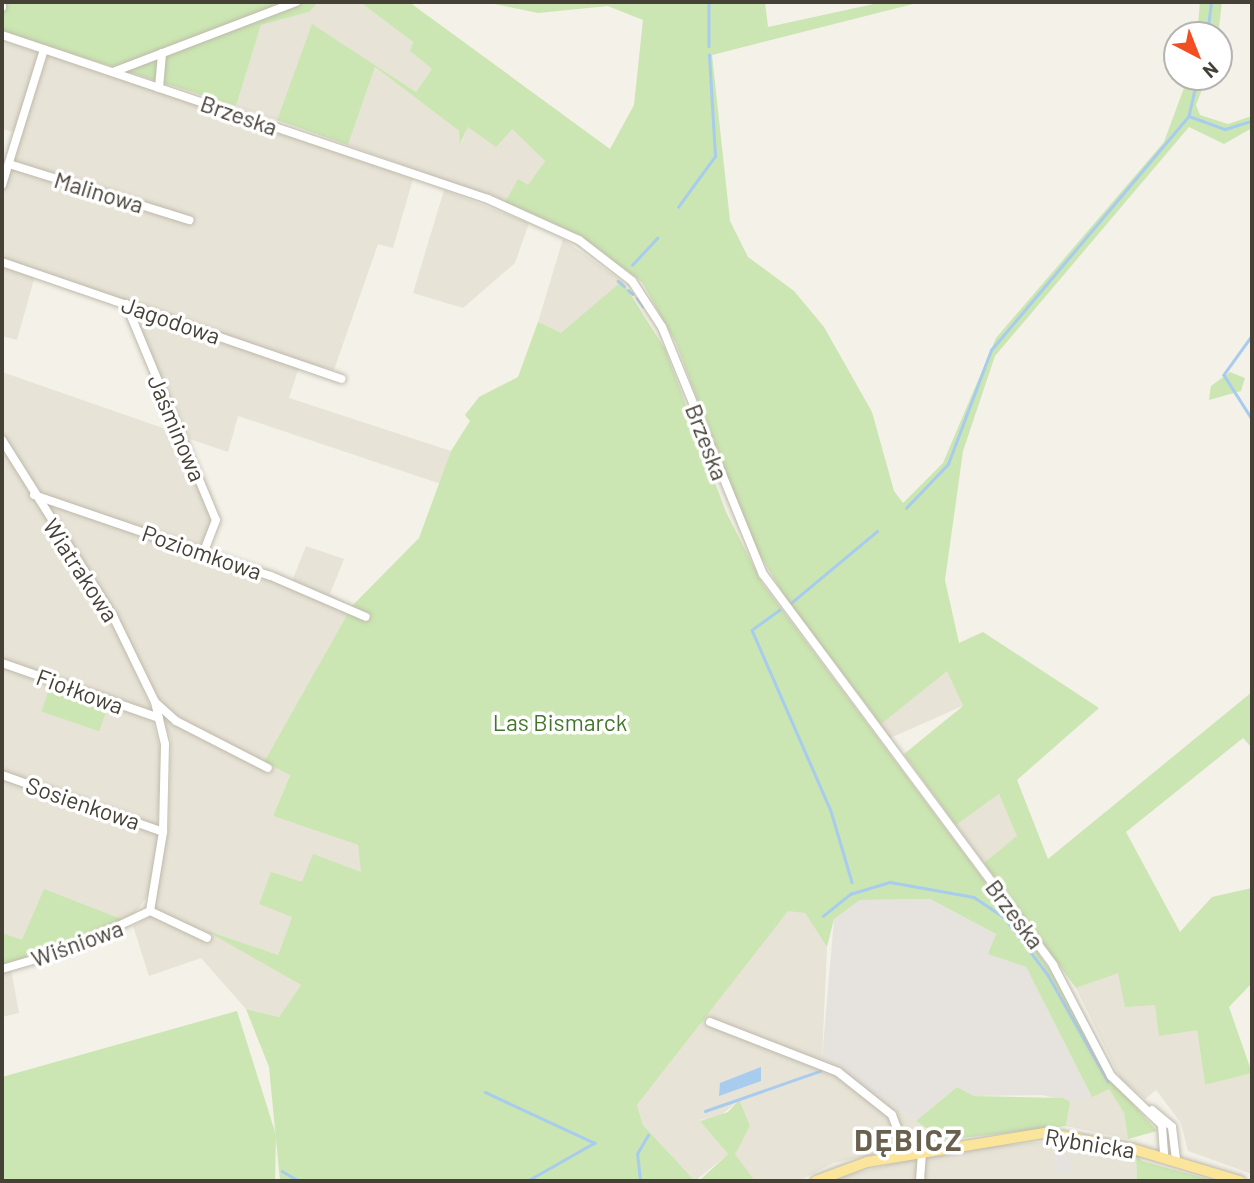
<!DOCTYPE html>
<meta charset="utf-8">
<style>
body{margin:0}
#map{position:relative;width:1254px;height:1183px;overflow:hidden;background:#f3f1e8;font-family:Barlow,sans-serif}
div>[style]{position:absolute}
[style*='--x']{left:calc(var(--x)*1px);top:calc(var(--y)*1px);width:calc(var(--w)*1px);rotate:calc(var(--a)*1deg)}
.residential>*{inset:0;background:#e7e3d6;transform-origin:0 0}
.industrial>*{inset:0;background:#e6e2dd}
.green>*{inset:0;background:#cbe6b2;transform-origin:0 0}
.parking>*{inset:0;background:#e5e3e0}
.round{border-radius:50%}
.water>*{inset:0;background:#a7ccee}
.stream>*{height:2.5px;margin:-1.25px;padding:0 1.25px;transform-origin:1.25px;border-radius:1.25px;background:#a7ccee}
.roads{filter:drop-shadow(0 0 2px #beb9ab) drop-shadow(0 0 2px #beb9ab)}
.minor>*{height:8px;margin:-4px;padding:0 4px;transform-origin:4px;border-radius:4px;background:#fff}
.major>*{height:10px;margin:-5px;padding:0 5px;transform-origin:5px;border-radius:5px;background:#fae59a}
span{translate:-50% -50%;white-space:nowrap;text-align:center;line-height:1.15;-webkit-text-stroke:7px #fff;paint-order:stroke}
.street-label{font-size:23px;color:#464137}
.park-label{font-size:23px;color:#43762c}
.district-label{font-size:30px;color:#69604e;font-weight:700;letter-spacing:2px}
.frame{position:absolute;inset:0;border:4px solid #464137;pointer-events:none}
.north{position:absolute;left:1163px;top:21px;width:70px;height:70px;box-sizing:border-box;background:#fff;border:2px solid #b5b3af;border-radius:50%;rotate:138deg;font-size:19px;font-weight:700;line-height:28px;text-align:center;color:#464137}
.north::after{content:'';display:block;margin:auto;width:24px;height:32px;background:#f14e21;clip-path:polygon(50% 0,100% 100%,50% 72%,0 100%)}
</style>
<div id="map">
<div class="residential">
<div style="clip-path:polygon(317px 2px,360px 2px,413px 42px,410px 51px,432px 69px,416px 92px,312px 25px,277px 120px,236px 106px,261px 25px,309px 12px)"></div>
<div style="clip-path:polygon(2px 40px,40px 53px,14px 132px,2px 129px)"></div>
<div style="clip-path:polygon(48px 54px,413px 179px,393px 248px,378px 244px,334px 370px,301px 361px,289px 398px,451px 451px,441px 484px,238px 416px,228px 452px,184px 437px,220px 521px,208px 551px,292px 581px,306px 546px,344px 559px,330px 594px,352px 606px,264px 762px,290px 774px,273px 816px,358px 845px,362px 873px,292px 917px,278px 955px,210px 932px,301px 985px,279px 1017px,246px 1009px,201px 958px,149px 976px,133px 926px,150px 917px,156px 896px,169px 825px,171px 739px,118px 617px,2px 432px,2px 372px,183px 435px,129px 307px,35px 276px,17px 340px,2px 336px,2px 193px)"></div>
<div style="clip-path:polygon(375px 67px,460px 132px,461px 144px,468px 127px,512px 129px,545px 161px,528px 186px,518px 180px,505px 202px,348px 145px)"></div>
<div style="clip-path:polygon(444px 190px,529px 223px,515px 263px,463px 308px,413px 293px)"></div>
<div style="clip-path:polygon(563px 239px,622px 281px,561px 334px,538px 322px)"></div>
<div style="clip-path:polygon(2px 447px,120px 638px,152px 710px,2px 660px)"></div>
<div style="clip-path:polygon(2px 667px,153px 721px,162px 756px,157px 826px,2px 771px)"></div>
<div style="left:947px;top:670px;width:39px;height:85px;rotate:66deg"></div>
<div style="clip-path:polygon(2px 779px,161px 834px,148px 895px,129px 922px,22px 941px,2px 933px)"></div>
<div style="clip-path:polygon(999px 794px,1018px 836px,984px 863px,956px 825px)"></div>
<div style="clip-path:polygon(788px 910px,805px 913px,827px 947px,822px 1058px,944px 1140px,833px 1163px,799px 1181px,755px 1181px,734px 1154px,750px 1126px,738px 1101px,721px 1115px,700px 1120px,728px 1154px,695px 1181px,643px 1125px,637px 1105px)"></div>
<div style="clip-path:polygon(11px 969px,19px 1013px,2px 1017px,2px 971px)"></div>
<div style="clip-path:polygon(1118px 972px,1197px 1030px,1205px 1085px,1252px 1073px,1252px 1174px,1188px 1151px,1181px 1123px,1156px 1090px,1145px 1099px,1120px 1078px,1076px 988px)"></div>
<div style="clip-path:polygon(1109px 1088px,1124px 1113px,1128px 1139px,1066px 1126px,1070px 1102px)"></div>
<div style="clip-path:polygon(1039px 1142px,1136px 1154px,1137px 1181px,824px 1181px,945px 1151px)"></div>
</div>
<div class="industrial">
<div style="clip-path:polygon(930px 899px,996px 934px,989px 954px,1026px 967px,1092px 1097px,1070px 1102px,1042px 1095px,974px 1096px,957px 1087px,916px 1121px,822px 1058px,834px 919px,860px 900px)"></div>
</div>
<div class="green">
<div style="clip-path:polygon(4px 2px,318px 2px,309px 12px,261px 25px,236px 106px,3px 32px)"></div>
<div style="clip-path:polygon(360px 2px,409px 2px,610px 149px,634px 105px,643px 20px,608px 6px,538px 13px,485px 2px,765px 2px,768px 27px,883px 2px,921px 2px,712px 55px,730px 221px,748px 257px,794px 291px,824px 327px,872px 412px,894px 491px,903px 503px,943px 463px,996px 338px,1164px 142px,1188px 77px,1207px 77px,1196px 105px,1200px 115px,1228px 124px,1252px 116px,1252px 128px,1224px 144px,1189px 127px,995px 356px,963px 451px,945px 580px,959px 643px,983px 632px,1099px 708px,1017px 780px,1048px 859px,1252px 692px,1252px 748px,1243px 738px,1126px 832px,1180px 932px,1212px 897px,1252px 888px,1252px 983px,1229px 1007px,1252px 1073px,1205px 1085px,1197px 1030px,1159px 1036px,1155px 1005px,1125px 1007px,1118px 973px,1076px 988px,984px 863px,1017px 836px,999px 794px,956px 825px,904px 754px,963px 706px,947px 671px,881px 724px,786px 599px,750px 538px,676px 343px,642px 282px,579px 235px,505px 202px,518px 179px,528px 185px,545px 161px,512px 129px,496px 147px,468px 127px,460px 144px,459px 131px,375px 67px,348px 145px,277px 120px,312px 24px,416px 92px,432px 69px,410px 51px,413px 42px)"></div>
<div style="clip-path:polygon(1200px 2px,1222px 2px,1218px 35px,1197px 35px)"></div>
<div style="clip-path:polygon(622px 281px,665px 349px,726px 512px,762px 583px,1036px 950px,1073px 1004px,1099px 1066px,1157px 1131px,1128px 1139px,1124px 1113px,1109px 1089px,1092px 1097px,1026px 967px,988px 954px,996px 934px,930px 899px,860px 900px,834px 919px,827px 947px,805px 913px,788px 911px,637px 1105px,643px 1125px,695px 1181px,280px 1181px,269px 1067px,246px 1009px,279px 1017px,301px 985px,205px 930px,278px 955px,292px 917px,259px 904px,271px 872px,302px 882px,313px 854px,361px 872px,358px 845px,273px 816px,290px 775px,264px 762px,352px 606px,419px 538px,451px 451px,470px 421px,465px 415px,479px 397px,518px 377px,538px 322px,561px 333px)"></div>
<div style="clip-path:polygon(1230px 372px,1245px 378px,1241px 391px,1209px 400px,1211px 386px)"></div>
<div style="left:51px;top:684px;width:61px;height:29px;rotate:19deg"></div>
<div style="clip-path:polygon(44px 889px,129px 922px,2px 966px,2px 933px,22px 940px)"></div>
<div style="clip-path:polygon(237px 1011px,276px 1135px,275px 1181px,2px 1181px,2px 1077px)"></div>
<div style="clip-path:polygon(957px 1087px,974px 1096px,1063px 1098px,1070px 1102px,1066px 1126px,944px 1140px,916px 1121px)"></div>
<div style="clip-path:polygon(739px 1100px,750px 1126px,735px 1154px,755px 1181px,699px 1181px,728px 1154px,700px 1121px,728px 1112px)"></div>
<div style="clip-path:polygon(1136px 1154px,1142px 1161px,1215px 1181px,1137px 1181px)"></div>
</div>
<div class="parking">
<div class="round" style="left:1052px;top:1153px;width:20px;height:20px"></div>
</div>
<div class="water">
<div style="clip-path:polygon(761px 1067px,761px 1081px,719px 1096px,720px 1083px)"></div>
</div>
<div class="stream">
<div style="--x:709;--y:2;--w:44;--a:90"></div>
<div style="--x:1207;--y:35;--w:33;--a:-83"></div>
<div style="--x:1198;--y:77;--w:40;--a:103"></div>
<div style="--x:1189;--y:116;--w:38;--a:20"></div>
<div style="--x:1225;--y:129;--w:28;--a:-17"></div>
<div style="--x:678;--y:207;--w:63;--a:-54"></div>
<div style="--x:715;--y:156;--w:101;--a:-93.4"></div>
<div style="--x:632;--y:265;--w:37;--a:-47"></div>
<div style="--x:618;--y:281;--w:8;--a:40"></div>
<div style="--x:628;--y:290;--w:6;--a:39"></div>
<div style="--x:637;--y:298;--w:10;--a:53"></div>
<div style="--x:1252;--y:336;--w:48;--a:125.7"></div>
<div style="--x:1224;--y:375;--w:52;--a:57.5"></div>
<div style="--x:906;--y:508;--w:61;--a:-46.3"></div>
<div style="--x:948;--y:464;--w:122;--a:-69.3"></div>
<div style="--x:991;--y:350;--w:307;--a:-49.8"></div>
<div style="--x:791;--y:603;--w:112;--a:-39.9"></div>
<div style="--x:780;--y:610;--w:34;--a:144"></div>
<div style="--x:752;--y:630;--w:197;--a:66.4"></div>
<div style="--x:831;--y:811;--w:74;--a:73.5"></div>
<div style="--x:823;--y:916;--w:35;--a:-39"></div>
<div style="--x:850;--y:894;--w:42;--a:-16.7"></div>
<div style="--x:890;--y:882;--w:85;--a:10.1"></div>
<div style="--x:974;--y:897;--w:36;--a:34"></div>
<div style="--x:1004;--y:917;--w:73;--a:52.8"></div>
<div style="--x:1048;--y:975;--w:122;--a:60.5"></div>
<div style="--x:485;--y:1092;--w:121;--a:24.9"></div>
<div style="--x:595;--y:1143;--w:77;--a:150.4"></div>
<div style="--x:705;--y:1111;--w:122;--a:-19.2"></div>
<div style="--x:282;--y:1171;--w:20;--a:30"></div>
<div style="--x:640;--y:1181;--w:27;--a:-96"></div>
<div style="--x:637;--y:1154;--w:22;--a:-60"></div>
</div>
<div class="roads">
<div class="minor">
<div style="--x:2;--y:6;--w:1;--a:90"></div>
<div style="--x:2;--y:35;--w:513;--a:18.65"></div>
<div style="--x:488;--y:199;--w:100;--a:24.3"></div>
<div style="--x:579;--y:240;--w:67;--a:37.7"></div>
<div style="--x:632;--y:281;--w:55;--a:56.9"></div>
<div style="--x:662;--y:327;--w:267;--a:67.8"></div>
<div style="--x:763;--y:574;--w:487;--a:53.4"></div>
<div style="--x:1053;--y:965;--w:125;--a:62.4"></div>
<div style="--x:1111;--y:1076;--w:71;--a:43.9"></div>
<div style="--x:1162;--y:1125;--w:31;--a:86"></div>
<div style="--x:113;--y:72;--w:196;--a:-20.9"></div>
<div style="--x:159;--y:88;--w:35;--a:-85"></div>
<div style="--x:9;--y:164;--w:189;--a:17.3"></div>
<div style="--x:2;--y:185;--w:142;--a:-72.8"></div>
<div style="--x:2;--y:262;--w:359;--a:19"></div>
<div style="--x:126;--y:304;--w:234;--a:67.4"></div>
<div style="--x:216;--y:520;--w:34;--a:111"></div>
<div style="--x:2;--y:440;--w:210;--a:57.8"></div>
<div style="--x:114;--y:618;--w:93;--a:64"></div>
<div style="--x:155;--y:702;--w:43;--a:76.6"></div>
<div style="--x:165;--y:744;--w:88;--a:91.3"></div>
<div style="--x:163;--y:832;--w:80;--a:99.3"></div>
<div style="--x:34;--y:495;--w:250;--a:18.9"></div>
<div style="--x:271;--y:576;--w:103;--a:23.3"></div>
<div style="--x:2;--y:663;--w:166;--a:19.3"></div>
<div style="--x:156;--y:703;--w:27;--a:42"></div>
<div style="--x:176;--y:721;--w:103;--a:27.1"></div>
<div style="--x:2;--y:775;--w:171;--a:19.5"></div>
<div style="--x:150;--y:911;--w:63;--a:25.3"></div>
<div style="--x:2;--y:969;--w:68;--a:-16.3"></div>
<div style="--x:67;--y:950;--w:92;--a:-25.2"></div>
<div style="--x:710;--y:1022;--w:137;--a:21.3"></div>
<div style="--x:838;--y:1072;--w:69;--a:38.5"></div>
<div style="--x:892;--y:1115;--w:42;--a:69"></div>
<div style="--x:1152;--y:1110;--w:26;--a:40"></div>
<div style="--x:1172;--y:1127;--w:33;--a:83"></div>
<div style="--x:920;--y:1181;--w:30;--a:-86"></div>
</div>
<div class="major">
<div style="--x:816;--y:1181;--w:54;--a:-20.4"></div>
<div style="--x:867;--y:1162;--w:180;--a:-9.3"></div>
<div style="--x:1045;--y:1133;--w:89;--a:10.3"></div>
<div style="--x:1133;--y:1149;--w:112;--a:16.7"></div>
</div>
</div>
<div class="street-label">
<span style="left:239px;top:115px;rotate:19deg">Brzeska</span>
<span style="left:99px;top:192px;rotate:17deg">Malinowa</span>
<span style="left:171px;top:320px;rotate:19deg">Jagodowa</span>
<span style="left:177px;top:428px;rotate:67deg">Jaśminowa</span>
<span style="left:707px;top:442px;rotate:69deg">Brzeska</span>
<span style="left:202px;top:552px;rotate:19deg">Poziomkowa</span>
<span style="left:81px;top:570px;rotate:57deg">Wiatrakowa</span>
<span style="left:80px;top:691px;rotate:20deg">Fiołkowa</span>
<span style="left:83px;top:803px;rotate:19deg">Sosienkowa</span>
<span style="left:1015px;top:914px;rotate:53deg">Brzeska</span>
<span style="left:77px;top:943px;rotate:-20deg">Wiśniowa</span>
<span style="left:1090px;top:1143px;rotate:9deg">Rybnicka</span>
</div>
<div class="park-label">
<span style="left:560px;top:722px">Las Bismarck</span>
</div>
<div class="district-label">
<span style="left:909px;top:1139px">DĘBICZ</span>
</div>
<div class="frame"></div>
<div class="north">N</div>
</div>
